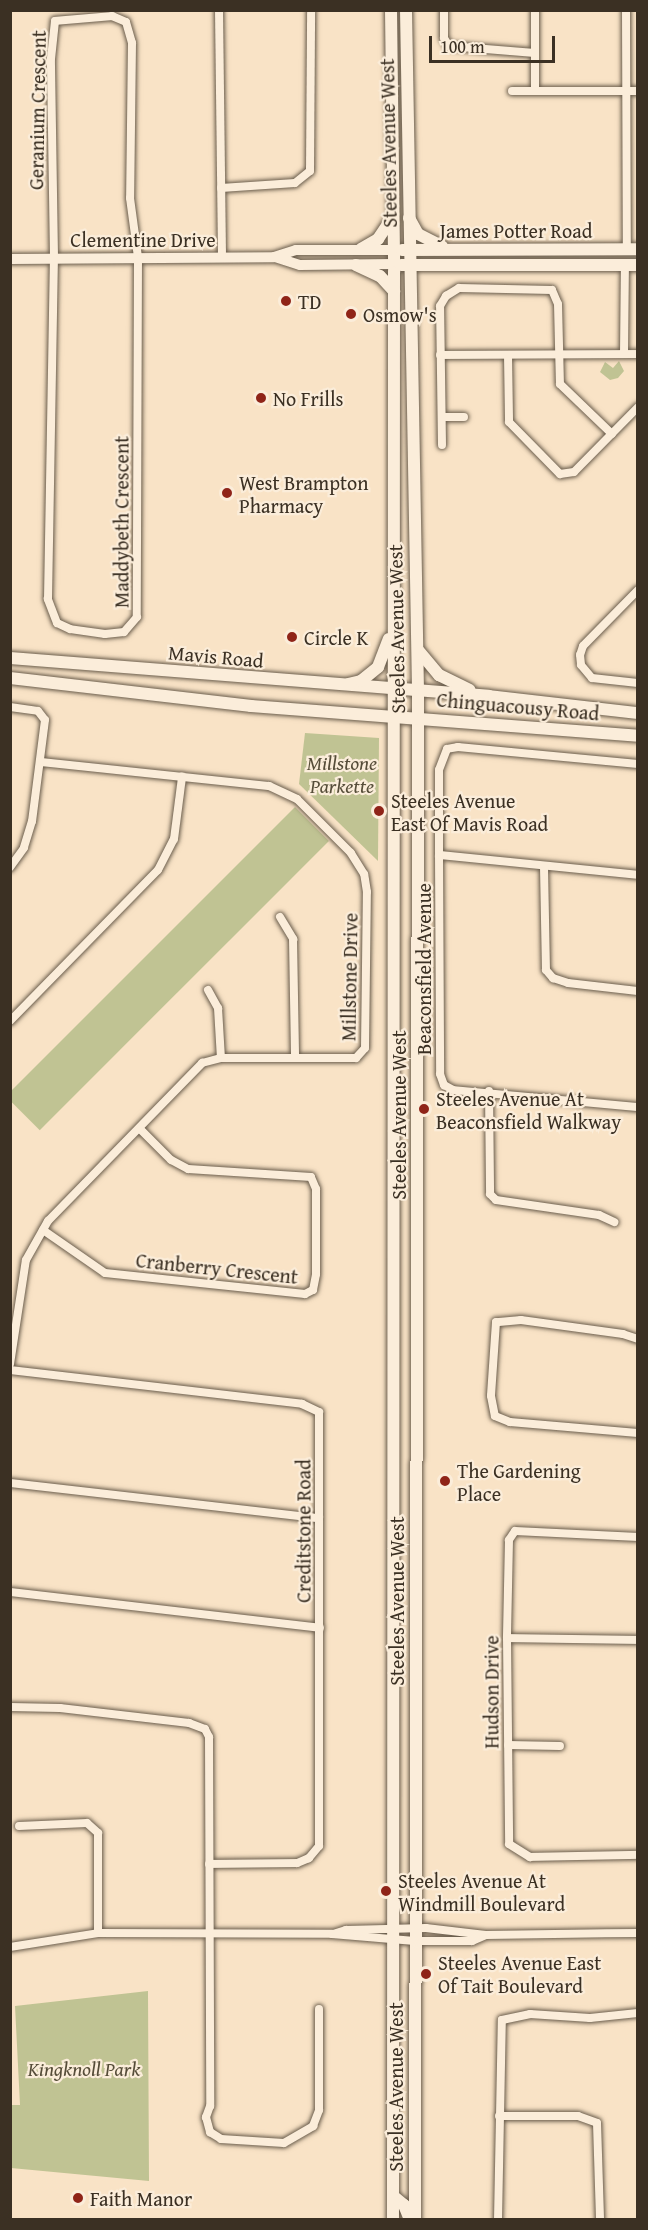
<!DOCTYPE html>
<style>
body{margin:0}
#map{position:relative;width:648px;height:2230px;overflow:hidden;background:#f9e3c6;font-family:"Gentium Book Plus",serif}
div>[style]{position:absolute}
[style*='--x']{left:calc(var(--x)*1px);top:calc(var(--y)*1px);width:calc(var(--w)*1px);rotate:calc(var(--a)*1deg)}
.green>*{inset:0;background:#c0c393;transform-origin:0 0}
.roads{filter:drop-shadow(0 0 2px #6a5d4c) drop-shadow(0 0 2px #6a5d4c)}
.minor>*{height:8px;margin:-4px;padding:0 4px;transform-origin:4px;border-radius:4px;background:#fbedda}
.tertiary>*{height:10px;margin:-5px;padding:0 5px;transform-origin:5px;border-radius:5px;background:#fbedda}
.secondary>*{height:12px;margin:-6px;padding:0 6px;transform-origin:6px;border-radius:6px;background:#fbedda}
.dots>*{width:16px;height:16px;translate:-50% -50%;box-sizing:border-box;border:3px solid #fbedda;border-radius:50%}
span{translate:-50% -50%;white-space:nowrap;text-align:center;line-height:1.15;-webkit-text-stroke:4.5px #fbedda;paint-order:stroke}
.street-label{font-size:20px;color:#3b3023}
.poi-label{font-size:20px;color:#3b3023}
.left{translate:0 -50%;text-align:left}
.park-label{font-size:20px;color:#564d39;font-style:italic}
.frame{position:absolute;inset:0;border:12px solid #3b3023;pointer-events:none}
.scale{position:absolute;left:429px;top:36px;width:126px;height:27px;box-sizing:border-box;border:3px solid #3b3023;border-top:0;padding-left:8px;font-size:18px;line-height:21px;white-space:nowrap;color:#3b3023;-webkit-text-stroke:4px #fbedda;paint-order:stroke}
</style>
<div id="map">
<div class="green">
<div style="clip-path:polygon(619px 361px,624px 371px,618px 378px,610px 380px,600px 372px,605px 362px,613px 368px)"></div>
<div style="clip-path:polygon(305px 733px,379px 738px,378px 861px,299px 784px)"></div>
<div style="left:295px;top:807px;width:48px;height:409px;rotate:45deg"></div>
<div style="clip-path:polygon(148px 1991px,149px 2181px,11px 2168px,11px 2105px,20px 2105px,15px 2006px)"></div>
</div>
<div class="roads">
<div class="minor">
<div style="--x:219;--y:10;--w:248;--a:89.3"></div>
<div style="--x:444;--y:10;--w:28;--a:90"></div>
<div style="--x:444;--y:38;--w:9;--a:58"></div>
<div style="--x:449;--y:46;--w:86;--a:4.7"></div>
<div style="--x:535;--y:10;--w:80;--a:90"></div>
<div style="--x:626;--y:10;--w:239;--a:89.8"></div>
<div style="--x:112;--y:16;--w:15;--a:23"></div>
<div style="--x:126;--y:22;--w:22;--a:74"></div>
<div style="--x:132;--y:43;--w:155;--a:90.7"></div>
<div style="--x:130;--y:198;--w:60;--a:82.3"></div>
<div style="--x:138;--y:257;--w:360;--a:90.2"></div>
<div style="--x:137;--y:617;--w:20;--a:131"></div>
<div style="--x:124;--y:632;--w:19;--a:174"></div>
<div style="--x:105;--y:634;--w:35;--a:-172"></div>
<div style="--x:70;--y:629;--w:14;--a:-155"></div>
<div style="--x:57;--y:623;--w:26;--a:-111"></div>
<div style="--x:48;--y:599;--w:342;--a:-89"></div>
<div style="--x:54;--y:257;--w:198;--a:-90.9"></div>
<div style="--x:51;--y:59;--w:38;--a:-84"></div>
<div style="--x:55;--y:21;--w:57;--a:-5"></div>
<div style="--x:512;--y:91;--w:126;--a:0"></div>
<div style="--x:221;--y:188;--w:74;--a:-3.9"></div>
<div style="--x:295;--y:183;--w:19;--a:-39"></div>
<div style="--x:310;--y:171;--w:161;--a:-89.6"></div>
<div style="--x:624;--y:354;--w:89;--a:-89.4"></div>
<div style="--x:440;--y:355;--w:198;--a:-0.3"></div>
<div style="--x:508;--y:355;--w:67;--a:89.1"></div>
<div style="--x:509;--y:422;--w:73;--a:45.6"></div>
<div style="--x:560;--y:474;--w:14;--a:-8"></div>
<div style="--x:574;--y:472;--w:91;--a:-45.4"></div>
<div style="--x:442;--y:417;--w:22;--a:0"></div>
<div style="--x:442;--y:445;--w:139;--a:-90.8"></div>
<div style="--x:440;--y:306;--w:12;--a:-59"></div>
<div style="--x:446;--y:296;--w:15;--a:-32"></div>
<div style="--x:459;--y:288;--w:93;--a:1.2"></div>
<div style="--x:552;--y:290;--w:15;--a:67"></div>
<div style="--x:558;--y:304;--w:80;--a:88.6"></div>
<div style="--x:560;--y:384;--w:72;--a:43.9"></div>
<div style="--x:638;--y:590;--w:78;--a:134.5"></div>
<div style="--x:583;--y:646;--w:9;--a:108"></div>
<div style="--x:580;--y:655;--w:10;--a:84"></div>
<div style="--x:581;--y:665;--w:17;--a:50"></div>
<div style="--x:592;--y:678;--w:46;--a:6.2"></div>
<div style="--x:10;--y:707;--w:28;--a:8"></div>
<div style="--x:38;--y:711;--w:11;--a:52"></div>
<div style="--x:45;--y:720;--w:102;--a:97.3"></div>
<div style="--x:32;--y:821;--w:28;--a:107"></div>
<div style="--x:24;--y:848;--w:24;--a:126"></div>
<div style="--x:638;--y:764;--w:181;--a:-174.6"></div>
<div style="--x:458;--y:747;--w:11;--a:170"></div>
<div style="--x:447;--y:749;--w:22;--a:111"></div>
<div style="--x:439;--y:770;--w:85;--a:90"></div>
<div style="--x:439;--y:855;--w:219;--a:89.7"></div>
<div style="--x:440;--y:1074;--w:12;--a:70"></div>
<div style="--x:444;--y:1085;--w:10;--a:29"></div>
<div style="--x:453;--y:1090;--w:186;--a:5.3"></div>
<div style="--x:439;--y:855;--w:200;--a:5.7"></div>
<div style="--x:544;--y:867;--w:103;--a:88.9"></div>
<div style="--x:546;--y:970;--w:11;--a:49"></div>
<div style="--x:553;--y:978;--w:16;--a:18"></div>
<div style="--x:568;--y:983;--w:70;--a:6.5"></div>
<div style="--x:280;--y:917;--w:26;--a:59"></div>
<div style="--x:293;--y:939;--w:119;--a:89"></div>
<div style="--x:208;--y:990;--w:21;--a:61"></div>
<div style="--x:218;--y:1008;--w:50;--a:86.6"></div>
<div style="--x:10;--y:1021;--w:211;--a:-45.6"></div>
<div style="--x:158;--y:870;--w:35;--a:-63"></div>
<div style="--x:174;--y:839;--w:63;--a:-82.6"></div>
<div style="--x:489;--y:1091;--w:103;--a:89.4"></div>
<div style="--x:490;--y:1194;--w:8;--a:45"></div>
<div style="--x:496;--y:1200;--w:104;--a:8.3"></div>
<div style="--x:599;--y:1215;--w:17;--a:25"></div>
<div style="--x:43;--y:1230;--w:75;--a:34.7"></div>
<div style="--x:105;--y:1273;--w:201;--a:6"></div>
<div style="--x:305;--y:1294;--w:9;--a:-27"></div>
<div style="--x:313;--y:1290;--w:16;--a:-79"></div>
<div style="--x:316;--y:1274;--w:85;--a:-90"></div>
<div style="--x:316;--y:1189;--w:13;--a:-113"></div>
<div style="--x:311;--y:1177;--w:123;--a:-176.3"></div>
<div style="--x:188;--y:1169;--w:19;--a:-152"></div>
<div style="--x:171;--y:1160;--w:45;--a:-135"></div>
<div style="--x:638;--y:1339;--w:16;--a:-162"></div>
<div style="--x:623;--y:1334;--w:103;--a:-172.2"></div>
<div style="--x:521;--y:1320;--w:25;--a:175"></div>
<div style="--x:496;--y:1322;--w:74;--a:93.9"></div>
<div style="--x:491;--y:1396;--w:20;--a:79"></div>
<div style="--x:495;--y:1416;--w:16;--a:22"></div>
<div style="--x:510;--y:1422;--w:128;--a:4.9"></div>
<div style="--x:10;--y:1364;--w:105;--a:-81.3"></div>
<div style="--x:26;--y:1260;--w:45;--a:-60.6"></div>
<div style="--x:48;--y:1221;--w:221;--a:-45.7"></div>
<div style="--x:202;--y:1063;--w:20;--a:-15"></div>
<div style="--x:221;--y:1058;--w:135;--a:0"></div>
<div style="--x:356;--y:1058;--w:13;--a:-48"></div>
<div style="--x:365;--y:1048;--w:156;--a:-89.3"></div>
<div style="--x:367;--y:892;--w:18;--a:-99"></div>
<div style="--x:364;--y:874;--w:25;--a:-122"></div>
<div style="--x:351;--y:853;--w:76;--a:-135"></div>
<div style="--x:297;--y:799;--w:31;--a:-155"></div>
<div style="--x:269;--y:786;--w:230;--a:-174"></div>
<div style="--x:10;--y:1370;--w:294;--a:6.6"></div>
<div style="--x:302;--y:1404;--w:19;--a:25"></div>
<div style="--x:319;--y:1412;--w:434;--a:90"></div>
<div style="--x:319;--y:1846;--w:16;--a:130"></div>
<div style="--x:309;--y:1858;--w:13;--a:157"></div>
<div style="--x:297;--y:1863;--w:88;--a:179.3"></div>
<div style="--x:10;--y:1483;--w:311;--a:6.5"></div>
<div style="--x:638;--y:1537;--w:123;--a:-177.2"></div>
<div style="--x:515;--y:1531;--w:11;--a:124"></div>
<div style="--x:509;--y:1540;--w:98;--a:91.2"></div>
<div style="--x:507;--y:1638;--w:206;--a:89.4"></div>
<div style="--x:509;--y:1844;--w:25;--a:32"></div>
<div style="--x:530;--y:1857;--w:108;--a:-1.1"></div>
<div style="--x:10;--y:1592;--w:312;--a:6.6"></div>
<div style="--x:507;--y:1638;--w:131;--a:0.9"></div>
<div style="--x:10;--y:1707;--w:50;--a:1.1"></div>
<div style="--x:60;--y:1708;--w:130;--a:6.6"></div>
<div style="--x:189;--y:1723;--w:17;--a:21"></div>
<div style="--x:205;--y:1729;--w:9;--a:63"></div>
<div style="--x:209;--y:1737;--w:369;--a:89.8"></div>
<div style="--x:210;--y:2106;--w:12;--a:110"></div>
<div style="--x:206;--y:2117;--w:16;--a:75"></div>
<div style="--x:210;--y:2132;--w:13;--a:32"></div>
<div style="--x:221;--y:2139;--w:63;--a:3.6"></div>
<div style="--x:284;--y:2143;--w:34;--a:-30"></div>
<div style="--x:313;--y:2126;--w:17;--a:-69"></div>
<div style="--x:319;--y:2110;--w:101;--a:-90"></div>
<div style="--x:508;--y:1745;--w:52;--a:1.1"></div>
<div style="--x:19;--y:1826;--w:68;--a:-2.5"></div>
<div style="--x:87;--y:1823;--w:15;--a:42"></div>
<div style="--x:98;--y:1833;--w:100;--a:90"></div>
<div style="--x:333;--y:1934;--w:14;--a:-17"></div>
<div style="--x:346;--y:1930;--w:80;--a:-1.4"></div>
<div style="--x:426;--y:1928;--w:60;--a:6.7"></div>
<div style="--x:486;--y:1935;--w:152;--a:-0.8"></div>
<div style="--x:10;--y:1947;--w:89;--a:-9"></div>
<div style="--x:98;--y:1933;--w:234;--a:0.2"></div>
<div style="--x:332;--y:1934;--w:83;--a:4.8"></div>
<div style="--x:415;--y:1941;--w:57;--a:0"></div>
<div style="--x:472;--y:1941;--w:15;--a:-23"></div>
<div style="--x:499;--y:2116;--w:79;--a:0"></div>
<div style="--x:578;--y:2116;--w:20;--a:20"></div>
<div style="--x:597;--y:2123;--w:97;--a:88.2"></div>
<div style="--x:498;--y:2220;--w:200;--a:-88.9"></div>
<div style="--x:502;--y:2020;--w:29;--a:-12"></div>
<div style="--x:530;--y:2014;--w:60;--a:3.8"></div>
<div style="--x:590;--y:2018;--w:48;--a:-5.9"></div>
</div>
<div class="tertiary">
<div style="--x:275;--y:257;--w:26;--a:18"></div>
<div style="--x:300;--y:265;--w:94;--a:-0.6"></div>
<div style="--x:10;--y:259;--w:264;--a:-0.4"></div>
<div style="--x:274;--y:257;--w:23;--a:-18"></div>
<div style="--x:296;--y:250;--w:98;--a:0"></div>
</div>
<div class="secondary">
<div style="--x:391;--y:10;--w:262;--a:89.3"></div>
<div style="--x:394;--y:272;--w:1948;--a:90.03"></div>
<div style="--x:406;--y:10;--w:681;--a:88.99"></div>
<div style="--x:418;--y:691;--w:1529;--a:90.11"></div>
<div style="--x:409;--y:218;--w:18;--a:61"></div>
<div style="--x:418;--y:234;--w:27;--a:27"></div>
<div style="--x:361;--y:249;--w:20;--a:-30"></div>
<div style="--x:378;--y:239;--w:27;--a:-56"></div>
<div style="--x:402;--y:250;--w:236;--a:-0.2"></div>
<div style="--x:356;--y:265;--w:26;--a:25"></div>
<div style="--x:380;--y:276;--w:21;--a:47"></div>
<div style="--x:401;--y:265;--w:237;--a:0"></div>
<div style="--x:418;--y:650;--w:33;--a:50"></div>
<div style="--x:439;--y:675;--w:34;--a:26"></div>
<div style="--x:10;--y:658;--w:480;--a:4.5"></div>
<div style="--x:488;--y:696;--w:151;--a:6.5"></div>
<div style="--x:10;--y:678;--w:243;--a:6.6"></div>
<div style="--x:251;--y:706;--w:388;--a:4.4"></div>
<div style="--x:348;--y:684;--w:13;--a:-13"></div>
<div style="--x:361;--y:681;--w:22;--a:-39"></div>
<div style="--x:378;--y:667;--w:30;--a:-69"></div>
<div style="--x:393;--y:2196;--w:14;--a:39"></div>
<div style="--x:404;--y:2205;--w:16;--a:68"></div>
</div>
</div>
<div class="dots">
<div style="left:286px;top:301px;background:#8f2418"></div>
<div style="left:351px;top:314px;background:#8f2418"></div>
<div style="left:261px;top:398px;background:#8f2418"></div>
<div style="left:227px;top:493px;background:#8f2418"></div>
<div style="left:292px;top:637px;background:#8f2418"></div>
<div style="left:379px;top:811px;background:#8f2418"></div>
<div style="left:424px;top:1109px;background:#8f2418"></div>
<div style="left:445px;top:1481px;background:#8f2418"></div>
<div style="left:386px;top:1891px;background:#8f2418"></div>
<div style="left:426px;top:1974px;background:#8f2418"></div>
<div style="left:78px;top:2198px;background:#8f2418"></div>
</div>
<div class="street-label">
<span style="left:37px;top:110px;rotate:-89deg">Geranium Crescent</span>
<span style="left:388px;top:143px;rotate:-91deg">Steeles Avenue West</span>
<span style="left:516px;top:230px">James Potter Road</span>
<span style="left:143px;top:239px">Clementine Drive</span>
<span style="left:121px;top:522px;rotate:-90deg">Maddybeth Crescent</span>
<span style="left:396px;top:629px;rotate:-91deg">Steeles Avenue West</span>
<span style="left:216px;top:656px;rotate:5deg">Mavis Road</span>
<span style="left:518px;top:706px;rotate:5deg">Chinguacousy Road</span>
<span style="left:423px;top:969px;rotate:-90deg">Beaconsfield Avenue</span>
<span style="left:349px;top:977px;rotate:-89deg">Millstone Drive</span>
<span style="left:398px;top:1115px;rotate:-90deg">Steeles Avenue West</span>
<span style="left:217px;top:1268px;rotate:6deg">Cranberry Crescent</span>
<span style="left:303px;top:1531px;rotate:-90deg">Creditstone Road</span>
<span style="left:396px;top:1601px;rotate:-90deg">Steeles Avenue West</span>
<span style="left:491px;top:1692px;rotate:-90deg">Hudson Drive</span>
<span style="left:395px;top:2087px;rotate:-90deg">Steeles Avenue West</span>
</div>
<div class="poi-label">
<span class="left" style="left:298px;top:301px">TD</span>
<span class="left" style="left:363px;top:314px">Osmow's</span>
<span class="left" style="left:273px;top:398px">No Frills</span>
<span class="left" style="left:239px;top:494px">West Brampton<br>Pharmacy</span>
<span class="left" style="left:304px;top:637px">Circle K</span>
<span class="left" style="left:391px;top:812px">Steeles Avenue<br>East Of Mavis Road</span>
<span class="left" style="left:436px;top:1110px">Steeles Avenue At<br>Beaconsfield Walkway</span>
<span class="left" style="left:457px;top:1482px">The Gardening<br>Place</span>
<span class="left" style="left:398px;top:1892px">Steeles Avenue At<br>Windmill Boulevard</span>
<span class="left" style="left:438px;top:1974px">Steeles Avenue East<br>Of Tait Boulevard</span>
<span class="left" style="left:90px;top:2198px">Faith Manor</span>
</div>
<div class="park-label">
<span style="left:342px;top:774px">Millstone<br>Parkette</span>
<span style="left:84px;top:2068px">Kingknoll Park</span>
</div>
<div class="frame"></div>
<div class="scale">100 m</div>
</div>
